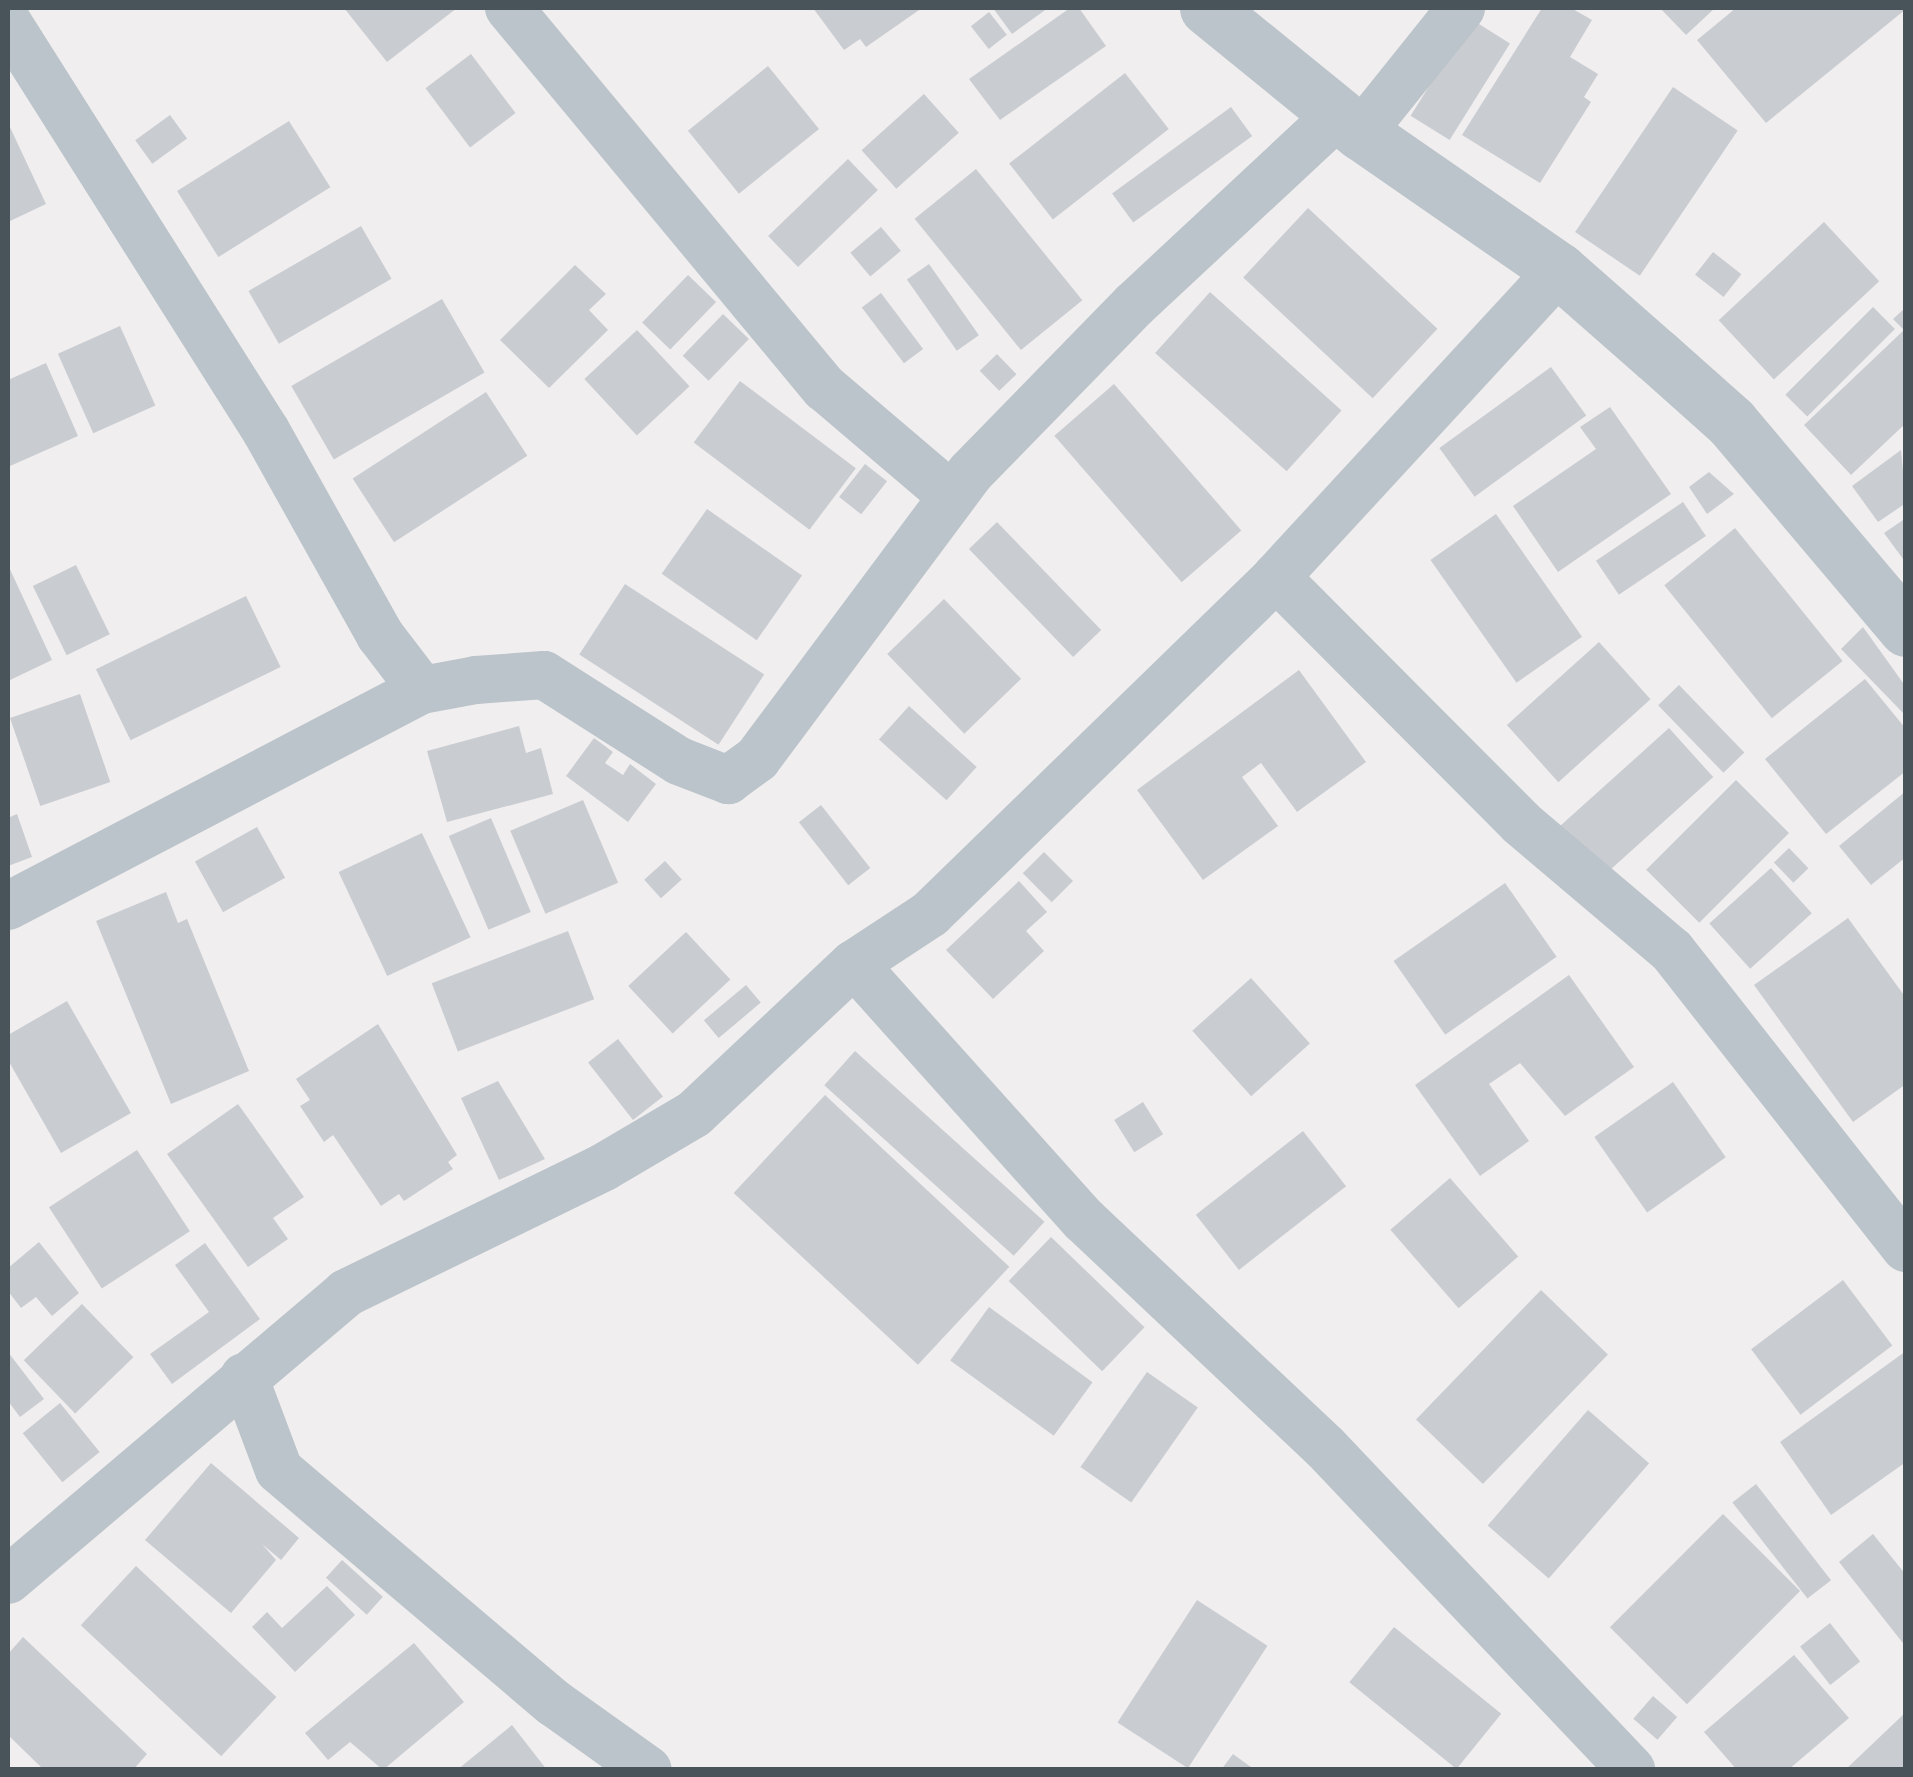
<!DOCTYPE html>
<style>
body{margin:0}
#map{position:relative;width:1913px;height:1777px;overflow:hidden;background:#f1eeef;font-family:Arial,sans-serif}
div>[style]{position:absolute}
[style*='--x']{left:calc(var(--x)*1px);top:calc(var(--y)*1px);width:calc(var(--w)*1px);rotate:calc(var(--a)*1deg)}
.building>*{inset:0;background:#c9ccd1;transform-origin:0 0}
.minor>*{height:48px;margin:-24px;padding:0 24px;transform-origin:24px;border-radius:24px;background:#bbc4ca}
.tertiary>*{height:55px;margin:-27.5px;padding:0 27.5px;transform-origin:27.5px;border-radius:27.5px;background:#bbc4ca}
span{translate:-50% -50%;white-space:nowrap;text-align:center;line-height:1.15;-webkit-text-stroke:8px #fff;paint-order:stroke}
.frame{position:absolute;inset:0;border:10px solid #48535a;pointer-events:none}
</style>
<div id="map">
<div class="building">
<div style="clip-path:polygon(344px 8px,457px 8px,387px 62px)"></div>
<div style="clip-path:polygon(813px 8px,922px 8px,866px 47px,860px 39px,844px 50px)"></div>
<div style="clip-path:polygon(993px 8px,1048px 8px,1012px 34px)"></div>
<div style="clip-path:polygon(1070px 8px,1079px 8px,1106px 46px,1000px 120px,969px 79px)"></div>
<div style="clip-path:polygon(1542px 8px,1571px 8px,1592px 20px,1570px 57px,1598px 74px,1584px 97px,1591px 102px,1540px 183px,1462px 135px)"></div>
<div style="clip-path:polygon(1660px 8px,1715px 8px,1686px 35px)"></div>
<div style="clip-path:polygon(1736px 8px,1906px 8px,1906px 9px,1766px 123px,1697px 40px)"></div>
<div style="left:989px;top:12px;width:29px;height:23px;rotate:52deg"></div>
<div style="left:1471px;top:19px;width:46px;height:114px;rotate:32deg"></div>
<div style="left:471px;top:54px;width:74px;height:57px;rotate:53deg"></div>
<div style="left:768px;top:66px;width:81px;height:103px;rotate:51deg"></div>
<div style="left:1125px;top:73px;width:71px;height:147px;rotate:52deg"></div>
<div style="left:1673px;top:87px;width:78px;height:175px;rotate:34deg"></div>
<div style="left:924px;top:94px;width:52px;height:84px;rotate:48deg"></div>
<div style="left:1231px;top:107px;width:36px;height:147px;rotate:54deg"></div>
<div style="left:170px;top:115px;width:29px;height:43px;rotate:54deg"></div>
<div style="left:289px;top:121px;width:78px;height:132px;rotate:58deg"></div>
<div style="clip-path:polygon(8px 123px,46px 204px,8px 222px)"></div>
<div style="left:848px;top:159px;width:43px;height:111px;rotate:46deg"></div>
<div style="left:976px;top:169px;width:169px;height:79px;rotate:51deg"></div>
<div style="left:1308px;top:208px;width:177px;height:95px;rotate:43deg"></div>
<div style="left:1824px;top:222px;width:81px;height:144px;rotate:47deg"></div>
<div style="left:361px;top:226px;width:61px;height:130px;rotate:60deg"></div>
<div style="left:881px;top:227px;width:31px;height:40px;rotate:50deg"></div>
<div style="left:1713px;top:252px;width:36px;height:29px;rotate:38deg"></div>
<div style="left:929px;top:264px;width:87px;height:27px;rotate:55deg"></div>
<div style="clip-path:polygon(575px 265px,606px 294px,589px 310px,608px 330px,549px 388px,500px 340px)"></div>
<div style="left:688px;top:275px;width:39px;height:66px;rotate:44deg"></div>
<div style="left:1210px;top:292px;width:177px;height:82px;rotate:42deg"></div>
<div style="left:881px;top:293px;width:70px;height:24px;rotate:53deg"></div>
<div style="left:442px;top:299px;width:85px;height:174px;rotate:60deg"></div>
<div style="left:1873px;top:307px;width:31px;height:124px;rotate:45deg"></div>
<div style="clip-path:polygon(1906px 307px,1906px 423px,1851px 475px,1804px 425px,1904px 330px,1893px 319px)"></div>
<div style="left:723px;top:314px;width:36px;height:58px;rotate:44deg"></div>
<div style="left:120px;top:326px;width:87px;height:68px;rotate:66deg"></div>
<div style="left:637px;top:330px;width:77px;height:72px;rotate:47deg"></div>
<div style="left:997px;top:354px;width:28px;height:24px;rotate:46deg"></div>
<div style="clip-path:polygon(46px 363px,78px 436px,10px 466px,8px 380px)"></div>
<div style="left:1551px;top:367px;width:60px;height:138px;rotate:54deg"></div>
<div style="left:740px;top:381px;width:145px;height:77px;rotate:37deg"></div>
<div style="left:1114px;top:384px;width:194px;height:79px;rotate:49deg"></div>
<div style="left:486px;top:392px;width:76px;height:159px;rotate:57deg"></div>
<div style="clip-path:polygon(1610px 407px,1671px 494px,1558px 572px,1513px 506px,1596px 449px,1580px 427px)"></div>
<div style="clip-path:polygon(1901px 450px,1906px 503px,1878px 522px,1852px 486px)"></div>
<div style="left:865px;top:464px;width:28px;height:42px;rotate:38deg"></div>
<div style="clip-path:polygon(1709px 472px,1734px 494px,1707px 514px,1689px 487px)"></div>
<div style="left:1683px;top:502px;width:41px;height:105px;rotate:56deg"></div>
<div style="left:707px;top:509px;width:116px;height:79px;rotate:35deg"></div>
<div style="left:1496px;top:514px;width:150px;height:80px;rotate:55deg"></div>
<div style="clip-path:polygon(1906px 518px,1906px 563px,1884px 533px)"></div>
<div style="left:997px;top:522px;width:150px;height:39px;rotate:46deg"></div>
<div style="left:1735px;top:528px;width:171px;height:91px;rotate:51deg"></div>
<div style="clip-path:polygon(8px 565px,52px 660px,8px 681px)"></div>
<div style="left:76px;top:565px;width:77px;height:48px;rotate:64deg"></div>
<div style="left:625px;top:584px;width:166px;height:84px;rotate:33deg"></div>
<div style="left:246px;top:596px;width:79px;height:167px;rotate:64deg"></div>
<div style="left:944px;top:599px;width:111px;height:79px;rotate:46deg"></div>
<div style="clip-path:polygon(1863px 627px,1906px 687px,1906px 716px,1841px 649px)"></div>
<div style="left:1599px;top:642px;width:77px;height:124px;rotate:48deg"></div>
<div style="clip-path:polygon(1299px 670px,1366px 762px,1297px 812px,1261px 763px,1242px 777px,1278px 826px,1203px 880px,1137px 790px)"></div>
<div style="clip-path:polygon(1865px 679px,1906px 729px,1906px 771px,1826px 834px,1765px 759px)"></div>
<div style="left:1679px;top:685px;width:94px;height:29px;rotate:46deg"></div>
<div style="left:80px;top:694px;width:93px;height:74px;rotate:71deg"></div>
<div style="left:909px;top:706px;width:91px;height:45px;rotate:42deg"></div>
<div style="clip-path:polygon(519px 726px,526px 753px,541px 748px,553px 794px,447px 822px,427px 751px)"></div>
<div style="left:1669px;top:728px;width:66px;height:147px;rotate:48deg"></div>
<div style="clip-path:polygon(594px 738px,613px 752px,605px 763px,623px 775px,630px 764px,656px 784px,628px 822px,566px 776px)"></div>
<div style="left:1736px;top:780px;width:75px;height:127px;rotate:45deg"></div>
<div style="clip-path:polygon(1906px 791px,1906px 857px,1871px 885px,1839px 846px)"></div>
<div style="left:583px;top:800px;width:90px;height:79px;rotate:67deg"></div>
<div style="left:821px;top:805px;width:80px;height:28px;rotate:52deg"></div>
<div style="clip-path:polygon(17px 814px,32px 857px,8px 866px,8px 818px)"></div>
<div style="left:491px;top:818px;width:102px;height:46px;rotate:67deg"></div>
<div style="left:257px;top:827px;width:58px;height:71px;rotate:61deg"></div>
<div style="left:422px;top:833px;width:115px;height:92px;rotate:65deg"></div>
<div style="left:1789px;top:848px;width:28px;height:21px;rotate:46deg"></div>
<div style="left:1044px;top:852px;width:41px;height:30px;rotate:45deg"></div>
<div style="left:665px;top:861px;width:25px;height:28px;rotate:48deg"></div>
<div style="left:1771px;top:868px;width:61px;height:83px;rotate:48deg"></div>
<div style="clip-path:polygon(1019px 881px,1047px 912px,1026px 931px,1044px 951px,993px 999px,946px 950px)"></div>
<div style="left:1505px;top:883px;width:90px;height:136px;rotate:55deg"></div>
<div style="clip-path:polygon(166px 892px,178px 923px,187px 919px,249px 1071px,171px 1104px,96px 921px)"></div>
<div style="clip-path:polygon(1848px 918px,1906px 998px,1906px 1084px,1853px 1122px,1754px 985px)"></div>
<div style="left:568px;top:931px;width:73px;height:146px;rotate:69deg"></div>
<div style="left:686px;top:932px;width:65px;height:79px;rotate:47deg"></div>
<div style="clip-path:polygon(1569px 975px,1634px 1067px,1565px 1116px,1520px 1063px,1489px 1084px,1529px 1141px,1480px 1176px,1415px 1085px)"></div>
<div style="left:1251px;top:978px;width:88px;height:79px;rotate:48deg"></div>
<div style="left:746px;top:985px;width:23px;height:55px;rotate:50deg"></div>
<div style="clip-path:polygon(67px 1001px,131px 1113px,61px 1153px,8px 1060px,8px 1035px)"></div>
<div style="clip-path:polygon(378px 1024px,457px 1155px,448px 1162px,453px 1169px,404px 1201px,399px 1194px,381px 1206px,333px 1135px,324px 1142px,300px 1106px,310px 1100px,296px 1079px)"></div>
<div style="left:618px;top:1039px;width:73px;height:38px;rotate:52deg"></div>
<div style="left:855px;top:1051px;width:255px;height:46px;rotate:42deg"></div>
<div style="clip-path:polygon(498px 1081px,545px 1159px,499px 1180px,461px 1098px)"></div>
<div style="left:1673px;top:1082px;width:92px;height:96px;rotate:55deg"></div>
<div style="left:825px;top:1095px;width:252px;height:134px;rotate:43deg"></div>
<div style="left:1143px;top:1102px;width:38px;height:34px;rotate:58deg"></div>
<div style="clip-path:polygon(238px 1104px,304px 1197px,273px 1218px,288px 1239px,248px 1267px,167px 1154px)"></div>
<div style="left:1303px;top:1131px;width:70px;height:136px;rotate:52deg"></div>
<div style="left:137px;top:1150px;width:97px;height:105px;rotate:57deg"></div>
<div style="left:1450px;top:1178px;width:104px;height:79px;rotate:49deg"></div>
<div style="left:1051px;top:1237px;width:130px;height:61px;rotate:44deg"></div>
<div style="clip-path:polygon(39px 1242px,79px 1293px,52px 1316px,36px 1297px,21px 1308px,8px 1291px,8px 1268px)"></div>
<div style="clip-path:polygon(205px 1243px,260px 1319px,172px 1384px,150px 1354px,209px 1312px,175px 1265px)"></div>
<div style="left:1843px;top:1280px;width:82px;height:115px;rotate:53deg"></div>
<div style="left:1541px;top:1290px;width:93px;height:180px;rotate:44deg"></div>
<div style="left:82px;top:1304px;width:74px;height:81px;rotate:46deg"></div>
<div style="left:989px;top:1307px;width:128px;height:66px;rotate:36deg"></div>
<div style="clip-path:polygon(1906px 1351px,1906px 1462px,1831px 1515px,1780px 1442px)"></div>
<div style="clip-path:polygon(8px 1352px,44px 1399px,20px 1417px,8px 1401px)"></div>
<div style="left:1147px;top:1372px;width:62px;height:116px;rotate:35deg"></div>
<div style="left:60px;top:1403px;width:63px;height:48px;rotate:51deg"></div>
<div style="left:1588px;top:1410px;width:81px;height:153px;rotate:41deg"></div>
<div style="clip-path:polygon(211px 1463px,299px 1538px,281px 1560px,262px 1544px,276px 1560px,231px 1613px,145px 1540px)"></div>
<div style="left:1756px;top:1484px;width:122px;height:30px;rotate:52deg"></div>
<div style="left:1723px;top:1514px;width:109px;height:160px;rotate:45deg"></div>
<div style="clip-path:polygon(1873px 1534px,1906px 1575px,1906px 1647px,1839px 1562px)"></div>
<div style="left:342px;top:1560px;width:55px;height:24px;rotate:42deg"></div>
<div style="left:136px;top:1566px;width:192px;height:81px;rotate:43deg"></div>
<div style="clip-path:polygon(327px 1586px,355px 1615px,295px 1672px,252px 1627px,267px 1612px,282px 1628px)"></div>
<div style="left:1197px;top:1600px;width:84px;height:146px;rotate:33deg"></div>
<div style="left:1830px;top:1623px;width:49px;height:38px;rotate:52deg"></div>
<div style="left:1394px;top:1627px;width:138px;height:71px;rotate:39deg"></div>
<div style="clip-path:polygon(23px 1637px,147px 1754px,133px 1770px,44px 1770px,8px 1735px,8px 1654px)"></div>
<div style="clip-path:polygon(414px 1643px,464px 1702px,383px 1770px,350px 1742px,328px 1760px,305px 1733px)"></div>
<div style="clip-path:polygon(1794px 1655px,1849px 1718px,1788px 1770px,1737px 1770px,1704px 1732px)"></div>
<div style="left:1653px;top:1696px;width:32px;height:30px;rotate:41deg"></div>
<div style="clip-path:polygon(1906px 1712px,1906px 1770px,1845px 1770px)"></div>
<div style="clip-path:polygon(512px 1725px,547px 1770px,457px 1770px)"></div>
<div style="clip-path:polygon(1233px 1754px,1255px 1770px,1221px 1770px)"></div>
</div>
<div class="minor">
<div style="--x:509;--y:8;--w:494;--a:50.3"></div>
<div style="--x:825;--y:388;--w:167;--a:40.4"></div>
<div style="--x:8;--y:23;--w:483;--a:57.7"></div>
<div style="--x:266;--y:431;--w:234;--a:60.8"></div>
<div style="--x:380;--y:635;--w:69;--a:52.6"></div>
<div style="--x:1361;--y:133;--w:160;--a:-51.3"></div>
<div style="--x:1276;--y:577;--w:347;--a:45.1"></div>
<div style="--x:1521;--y:823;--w:198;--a:40.3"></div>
<div style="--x:1672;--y:951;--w:378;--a:51.8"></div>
<div style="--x:8;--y:906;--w:467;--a:-27.6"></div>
<div style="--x:422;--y:690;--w:55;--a:-10.5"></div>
<div style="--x:476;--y:680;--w:68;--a:-4.2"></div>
<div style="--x:544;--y:675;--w:160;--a:32.5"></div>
<div style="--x:679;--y:761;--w:53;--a:21.2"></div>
<div style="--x:728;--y:780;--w:36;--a:-36"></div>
<div style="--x:757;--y:759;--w:357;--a:-53.3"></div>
<div style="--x:970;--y:473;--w:236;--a:-45.7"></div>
<div style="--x:1135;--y:304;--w:277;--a:-43"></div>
<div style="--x:854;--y:964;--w:344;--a:48.1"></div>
<div style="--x:1084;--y:1220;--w:331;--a:43.3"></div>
<div style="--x:1325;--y:1447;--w:445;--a:46.5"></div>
<div style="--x:244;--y:1377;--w:99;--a:69.4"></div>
<div style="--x:279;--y:1470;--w:360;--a:40.3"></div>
<div style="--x:554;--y:1703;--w:115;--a:35.5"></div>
<div style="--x:8;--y:1580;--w:443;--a:-40.3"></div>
<div style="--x:346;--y:1293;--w:287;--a:-26"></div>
<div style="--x:604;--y:1167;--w:104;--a:-30.5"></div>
<div style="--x:694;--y:1114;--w:219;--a:-43.2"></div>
<div style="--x:854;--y:964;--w:91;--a:-33.3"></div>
<div style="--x:930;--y:914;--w:483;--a:-44.2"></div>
<div style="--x:1276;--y:577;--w:418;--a:-47.3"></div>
</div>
<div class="tertiary">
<div style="--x:1207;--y:8;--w:198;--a:39.1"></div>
<div style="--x:1361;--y:133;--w:241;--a:34.7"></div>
<div style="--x:1559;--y:270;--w:130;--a:41.3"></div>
<div style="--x:1657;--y:356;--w:99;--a:41.7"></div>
<div style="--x:1731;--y:422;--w:271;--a:49.8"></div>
</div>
<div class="frame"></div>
</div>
